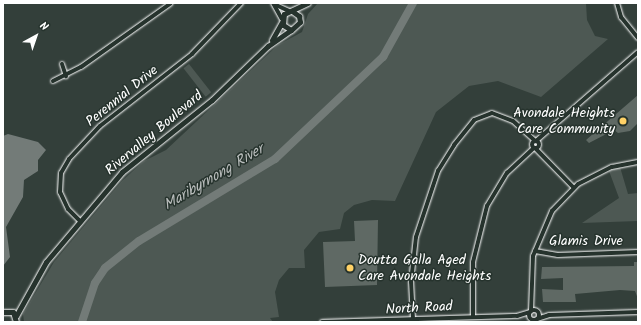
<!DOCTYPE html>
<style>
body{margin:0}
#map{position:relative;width:641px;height:325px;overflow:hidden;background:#333f3a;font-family:Kalam,sans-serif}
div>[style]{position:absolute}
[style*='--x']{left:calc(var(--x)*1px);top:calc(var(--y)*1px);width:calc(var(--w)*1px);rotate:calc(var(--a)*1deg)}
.green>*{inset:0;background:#4d5853;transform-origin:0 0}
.water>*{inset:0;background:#737b78}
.river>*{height:8px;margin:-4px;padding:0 4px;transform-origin:4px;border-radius:4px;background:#737b78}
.building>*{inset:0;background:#5f6964}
.roads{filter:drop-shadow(0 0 1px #fff) drop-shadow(0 0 1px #fff)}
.minor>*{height:4px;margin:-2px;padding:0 2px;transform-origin:2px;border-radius:2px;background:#26332d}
.minor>.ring{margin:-2px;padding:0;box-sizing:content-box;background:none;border:4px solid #26332d;border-radius:50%}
.tertiary>*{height:5px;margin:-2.5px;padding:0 2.5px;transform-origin:2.5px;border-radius:2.5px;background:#26332d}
.dots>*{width:11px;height:11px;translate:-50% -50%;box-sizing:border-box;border:2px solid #26332d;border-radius:50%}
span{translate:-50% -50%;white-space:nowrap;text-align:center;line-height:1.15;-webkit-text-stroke:3px #26332d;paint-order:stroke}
.street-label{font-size:14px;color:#fff}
.poi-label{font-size:14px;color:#fff}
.right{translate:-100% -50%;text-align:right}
.left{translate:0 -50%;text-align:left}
.water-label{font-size:15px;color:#b9bdbc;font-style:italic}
.frame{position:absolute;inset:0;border:4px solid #fff;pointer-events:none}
.north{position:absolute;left:16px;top:16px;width:40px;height:40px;-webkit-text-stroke:3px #26332d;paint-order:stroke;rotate:40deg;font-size:11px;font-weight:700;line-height:16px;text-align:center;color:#fff}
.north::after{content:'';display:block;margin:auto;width:14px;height:18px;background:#fff;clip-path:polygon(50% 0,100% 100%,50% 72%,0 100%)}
</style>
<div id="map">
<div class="green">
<div style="clip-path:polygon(318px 3px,586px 3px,587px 20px,595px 36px,608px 39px,541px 97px,498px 81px,469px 86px,436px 112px,395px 201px,372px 200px,354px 205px,344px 213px,340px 229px,319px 232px,304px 250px,305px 268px,289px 268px,279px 280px,275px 292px,279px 317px,270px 318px,273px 322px,24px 322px,23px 314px,54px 262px,122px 181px,144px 161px,166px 150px,278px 45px,302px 32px,308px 14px)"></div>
<div style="left:189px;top:64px;width:36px;height:7px;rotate:52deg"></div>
<div style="clip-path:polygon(620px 167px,628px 194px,638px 193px,638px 221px,582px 223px,619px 198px,609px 171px)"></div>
</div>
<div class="water">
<div style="clip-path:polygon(8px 134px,38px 142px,46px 150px,38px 160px,38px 171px,24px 180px,23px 197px,6px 227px,10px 257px,3px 266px,3px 136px)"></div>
</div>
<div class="river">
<div style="--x:82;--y:322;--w:41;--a:-71.6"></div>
<div style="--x:95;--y:283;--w:18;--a:-56"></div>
<div style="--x:105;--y:268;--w:43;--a:-38.5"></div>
<div style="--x:139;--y:241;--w:159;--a:-31.1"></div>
<div style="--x:275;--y:159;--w:149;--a:-43.4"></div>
<div style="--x:383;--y:57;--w:62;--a:-60.9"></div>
</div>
<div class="building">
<div style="clip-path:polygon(638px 95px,638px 123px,630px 131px,618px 133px,614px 130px,589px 143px,586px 140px)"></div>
<div style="clip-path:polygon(378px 220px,377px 285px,325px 287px,323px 242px,355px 241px,354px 221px)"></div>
<div style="clip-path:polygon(634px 262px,638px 262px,638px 299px,635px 291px,620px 290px,575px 294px,576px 302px,543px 302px,542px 289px,563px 290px,563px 278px,541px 279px,542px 267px,634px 266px)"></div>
</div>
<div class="roads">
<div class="minor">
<div style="--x:273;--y:3;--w:18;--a:61"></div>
<div style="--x:617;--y:3;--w:15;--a:74"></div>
<div style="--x:621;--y:17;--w:27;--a:51"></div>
<div style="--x:276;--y:5;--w:14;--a:25"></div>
<div style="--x:62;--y:64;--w:13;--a:72"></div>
<div style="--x:53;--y:81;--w:31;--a:-27"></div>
<div style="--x:81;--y:67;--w:110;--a:-35.4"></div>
<div class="ring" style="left:531.5px;top:140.5px;width:3px;height:3px"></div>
<div style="--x:536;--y:141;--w:135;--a:-41.1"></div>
<div style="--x:535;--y:148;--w:54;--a:45.7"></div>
<div style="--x:80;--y:221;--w:17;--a:-135"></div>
<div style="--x:68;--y:209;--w:19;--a:-115"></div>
<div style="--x:60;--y:192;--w:19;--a:-87"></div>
<div style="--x:61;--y:173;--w:16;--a:-60"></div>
<div style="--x:69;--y:159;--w:45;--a:-46.8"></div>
<div style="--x:100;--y:126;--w:117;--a:-38"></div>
<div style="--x:192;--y:54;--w:71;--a:-46.1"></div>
<div style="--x:535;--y:251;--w:23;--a:10"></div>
<div style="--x:558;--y:255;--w:80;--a:-2.1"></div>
<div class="ring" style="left:529px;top:310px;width:6px;height:6px"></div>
<div style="--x:531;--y:311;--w:55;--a:-87.9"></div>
<div style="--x:533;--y:256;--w:49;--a:-67.1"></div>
<div style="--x:552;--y:211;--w:37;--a:-46"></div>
<div style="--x:578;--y:184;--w:38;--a:-27"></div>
<div style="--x:612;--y:167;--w:26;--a:-11"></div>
<div style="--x:473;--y:316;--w:54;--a:-90"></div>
<div style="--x:473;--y:262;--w:58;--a:-76"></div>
<div style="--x:487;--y:206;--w:39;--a:-59"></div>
<div style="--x:507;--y:173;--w:37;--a:-43"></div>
<div style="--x:413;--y:319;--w:37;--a:-93"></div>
<div style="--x:411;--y:282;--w:45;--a:-83.7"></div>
<div style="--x:416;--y:237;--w:70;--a:-71.6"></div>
<div style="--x:438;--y:171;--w:31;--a:-58"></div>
<div style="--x:454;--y:145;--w:32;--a:-51"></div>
<div style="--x:474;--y:120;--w:19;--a:-21"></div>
<div style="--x:492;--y:113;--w:22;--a:21"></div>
<div style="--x:513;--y:121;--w:30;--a:42"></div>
<div style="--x:537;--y:319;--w:13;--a:-18"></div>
<div style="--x:549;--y:315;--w:89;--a:-1.9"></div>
<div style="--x:322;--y:322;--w:195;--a:-1.8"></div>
<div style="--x:517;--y:316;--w:14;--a:-17"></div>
</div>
<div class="tertiary">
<div style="--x:292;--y:11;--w:9;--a:36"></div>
<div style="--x:299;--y:16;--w:6;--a:81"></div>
<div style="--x:300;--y:22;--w:12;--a:138"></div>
<div style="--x:291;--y:30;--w:9;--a:-148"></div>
<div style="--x:283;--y:25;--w:11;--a:-85"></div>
<div style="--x:284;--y:14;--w:26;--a:-25"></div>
<div style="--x:272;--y:40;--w:21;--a:-61"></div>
<div style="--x:3;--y:312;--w:10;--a:0"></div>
<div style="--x:13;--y:312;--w:10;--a:73"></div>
<div style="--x:16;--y:316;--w:62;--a:-60.9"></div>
<div style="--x:46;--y:262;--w:118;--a:-49.8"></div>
<div style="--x:122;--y:172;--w:115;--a:-38.7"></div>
<div style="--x:212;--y:100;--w:78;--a:-44"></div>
<div style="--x:268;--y:46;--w:28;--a:-35"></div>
</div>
</div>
<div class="dots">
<div style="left:623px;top:121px;background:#ffd166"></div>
<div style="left:350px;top:268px;background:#ffd166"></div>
</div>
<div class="street-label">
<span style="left:122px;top:96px;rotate:-39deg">Perennial Drive</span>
<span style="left:154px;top:133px;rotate:-40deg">Rivervalley Boulevard</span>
<span style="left:586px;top:241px">Glamis Drive</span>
<span style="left:419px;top:308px;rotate:-3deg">North Road</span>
</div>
<div class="poi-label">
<span class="right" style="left:615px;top:121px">Avondale Heights<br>Care Community</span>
<span class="left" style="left:358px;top:268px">Doutta Galla Aged<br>Care Avondale Heights</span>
</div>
<div class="water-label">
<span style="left:214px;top:178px;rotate:-31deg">Maribyrnong River</span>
</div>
<div class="frame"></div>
<div class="north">N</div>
</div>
